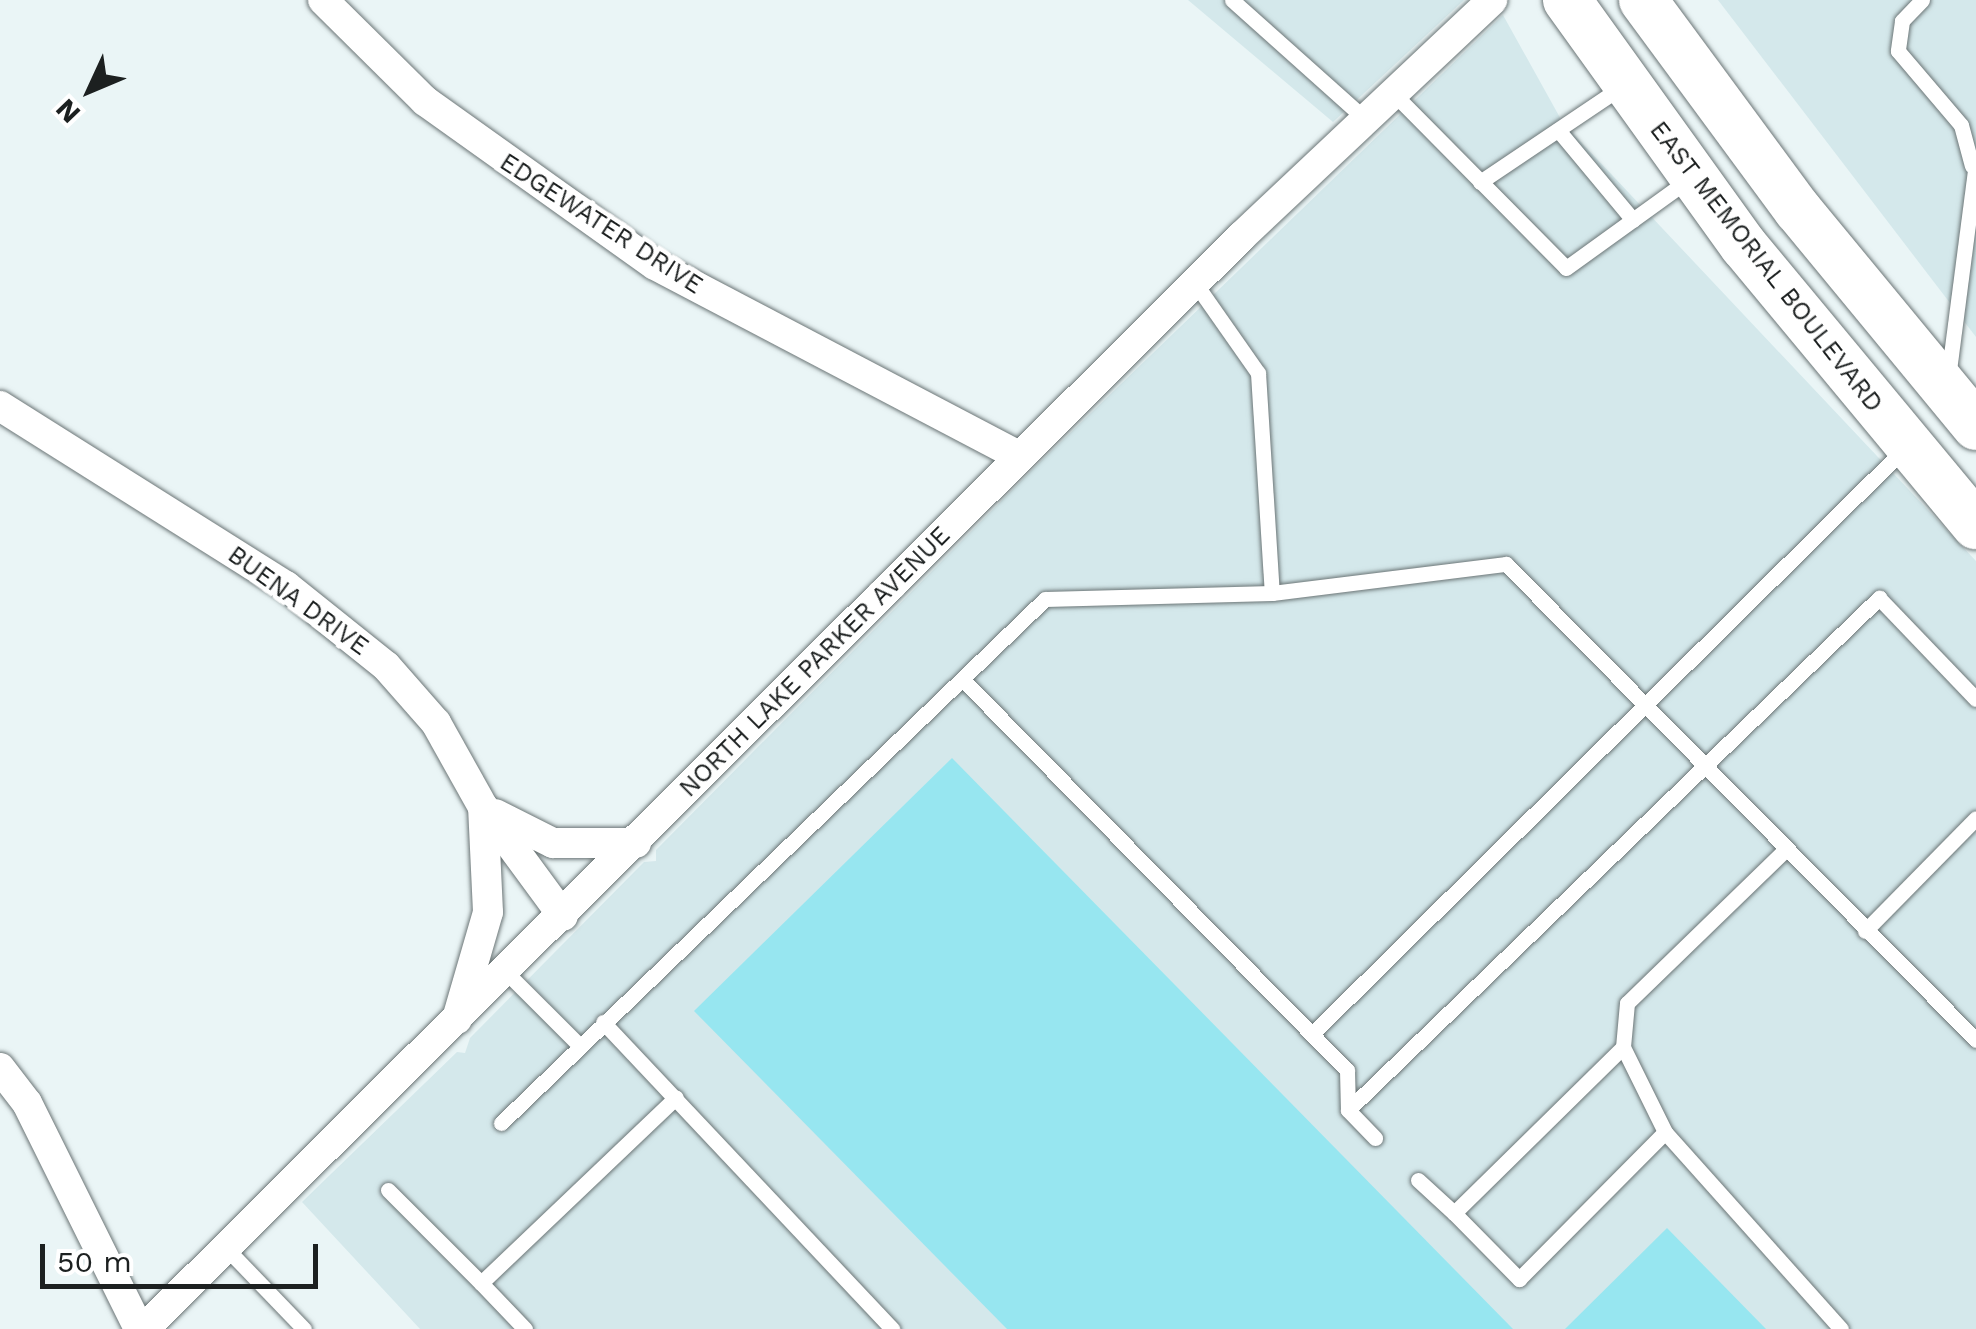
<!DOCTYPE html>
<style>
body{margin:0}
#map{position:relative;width:1976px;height:1329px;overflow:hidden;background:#eaf5f6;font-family:"Work Sans",sans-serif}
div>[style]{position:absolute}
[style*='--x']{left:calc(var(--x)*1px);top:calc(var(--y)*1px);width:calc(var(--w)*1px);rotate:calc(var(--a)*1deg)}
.built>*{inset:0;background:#d4e8eb}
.building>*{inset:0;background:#97e6f0}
.roads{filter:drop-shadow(0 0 2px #6b7576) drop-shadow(0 0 2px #6b7576)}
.service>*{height:15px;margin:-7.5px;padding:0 7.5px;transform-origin:7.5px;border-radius:7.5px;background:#fff}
.minor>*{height:30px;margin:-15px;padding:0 15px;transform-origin:15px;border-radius:15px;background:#fff}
.primary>*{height:48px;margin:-24px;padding:0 24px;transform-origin:24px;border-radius:24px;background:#fff}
span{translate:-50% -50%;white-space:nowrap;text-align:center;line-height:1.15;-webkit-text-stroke:9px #fff;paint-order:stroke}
.street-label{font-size:25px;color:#1c2020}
.north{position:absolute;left:40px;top:40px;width:100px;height:100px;-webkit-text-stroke:8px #fff;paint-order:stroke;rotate:226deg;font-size:28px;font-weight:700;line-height:40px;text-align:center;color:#1c2020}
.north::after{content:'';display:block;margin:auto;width:35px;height:45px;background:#1c2020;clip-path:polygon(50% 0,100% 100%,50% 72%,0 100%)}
.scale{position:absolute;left:40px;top:1244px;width:278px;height:45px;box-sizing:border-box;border:5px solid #1c2020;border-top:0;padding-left:12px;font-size:30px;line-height:35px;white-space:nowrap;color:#1c2020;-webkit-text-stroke:8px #fff;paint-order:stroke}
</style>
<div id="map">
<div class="built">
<div style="clip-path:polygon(1188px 0,1464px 0,1333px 122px)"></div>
<div style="clip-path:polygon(1718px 0,1976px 0,1976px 337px)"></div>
<div style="clip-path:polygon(1503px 15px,1563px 123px,1976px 561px,1976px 1329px,420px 1329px,302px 1202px,457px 1052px,465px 1053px,470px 1038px,644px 862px,656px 861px,656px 850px,1034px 468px)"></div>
</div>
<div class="building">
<div style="clip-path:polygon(952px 758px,1513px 1329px,1007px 1329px,694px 1011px)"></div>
<div style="clip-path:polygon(1667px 1228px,1766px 1329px,1565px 1329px)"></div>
</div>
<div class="roads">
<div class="service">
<div style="--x:1232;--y:0;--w:178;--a:41.8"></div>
<div style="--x:1922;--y:0;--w:29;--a:134"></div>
<div style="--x:1902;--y:21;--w:30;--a:98"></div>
<div style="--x:1898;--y:51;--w:97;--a:49.6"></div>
<div style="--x:1961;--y:125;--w:42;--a:75"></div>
<div style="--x:1392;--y:92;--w:247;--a:45.3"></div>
<div style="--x:1566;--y:268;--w:154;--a:-35.8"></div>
<div style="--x:1558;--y:130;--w:117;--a:50.2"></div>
<div style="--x:1480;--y:182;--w:172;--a:-33.9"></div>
<div style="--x:1195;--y:283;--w:110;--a:55"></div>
<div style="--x:1258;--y:373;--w:220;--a:86.4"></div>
<div style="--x:1948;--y:378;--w:218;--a:-82.6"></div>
<div style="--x:964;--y:681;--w:546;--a:45.45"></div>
<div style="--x:1347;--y:1070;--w:40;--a:88.6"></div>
<div style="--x:1348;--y:1110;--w:39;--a:46"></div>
<div style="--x:1785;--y:850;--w:220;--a:135.9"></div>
<div style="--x:1627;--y:1003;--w:44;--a:95.2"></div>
<div style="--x:1623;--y:1047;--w:95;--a:63.7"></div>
<div style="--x:1665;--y:1132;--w:264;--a:48.2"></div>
<div style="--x:1865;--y:931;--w:158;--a:-45.5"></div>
<div style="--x:508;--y:974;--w:100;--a:45"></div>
<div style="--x:603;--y:1022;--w:422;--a:46.7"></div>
<div style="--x:1312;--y:1034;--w:834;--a:-44.66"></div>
<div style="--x:1623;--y:1047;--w:237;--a:135.5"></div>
<div style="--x:1454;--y:1213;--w:93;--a:45.4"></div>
<div style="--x:1519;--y:1279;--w:207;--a:-45.2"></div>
<div style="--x:1348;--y:1110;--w:738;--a:-43.96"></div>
<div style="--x:1879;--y:598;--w:140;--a:46.2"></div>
<div style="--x:501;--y:1123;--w:755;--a:-43.93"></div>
<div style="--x:1045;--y:599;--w:227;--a:-1.5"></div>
<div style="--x:1272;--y:593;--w:236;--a:-7.1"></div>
<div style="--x:1506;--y:564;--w:669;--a:45.36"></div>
<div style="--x:1418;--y:1180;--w:49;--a:42.5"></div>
<div style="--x:388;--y:1190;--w:132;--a:45"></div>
<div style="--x:227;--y:1249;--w:111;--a:46.1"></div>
<div style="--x:525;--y:1329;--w:64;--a:-133.7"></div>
<div style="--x:481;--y:1283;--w:269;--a:-43.6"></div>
</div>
<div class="minor">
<div style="--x:323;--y:0;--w:144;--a:44.7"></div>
<div style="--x:425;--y:101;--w:282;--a:35.5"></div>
<div style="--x:655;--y:265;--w:411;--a:27.7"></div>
<div style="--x:0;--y:406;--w:338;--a:32.2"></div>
<div style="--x:286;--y:586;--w:128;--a:38.7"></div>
<div style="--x:386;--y:666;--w:76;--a:48.7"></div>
<div style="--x:436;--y:723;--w:96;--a:60.8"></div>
<div style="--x:483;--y:807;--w:135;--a:53.7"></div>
<div style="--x:495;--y:814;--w:65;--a:26.6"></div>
<div style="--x:553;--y:843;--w:83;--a:0"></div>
<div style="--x:457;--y:1019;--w:111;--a:-73.8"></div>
<div style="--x:488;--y:912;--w:105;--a:-92.7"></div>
<div style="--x:0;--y:1068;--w:44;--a:52.4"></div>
<div style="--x:27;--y:1103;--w:252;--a:63.6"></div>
<div style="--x:144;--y:1329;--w:1549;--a:-44.87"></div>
<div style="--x:1242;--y:236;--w:344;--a:-43.3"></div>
</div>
<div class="primary">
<div style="--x:1567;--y:0;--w:303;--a:54.3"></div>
<div style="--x:1744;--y:246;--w:363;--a:50.3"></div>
<div style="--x:1643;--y:0;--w:261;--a:53.6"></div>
<div style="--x:1798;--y:210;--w:280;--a:50.5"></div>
</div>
</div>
<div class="street-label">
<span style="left:601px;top:224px;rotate:33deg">EDGEWATER DRIVE</span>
<span style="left:1766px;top:267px;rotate:52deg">EAST MEMORIAL BOULEVARD</span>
<span style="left:298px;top:601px;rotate:36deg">BUENA DRIVE</span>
<span style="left:815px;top:662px;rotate:-45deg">NORTH LAKE PARKER AVENUE</span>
</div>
<div class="north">N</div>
<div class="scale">50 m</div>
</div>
